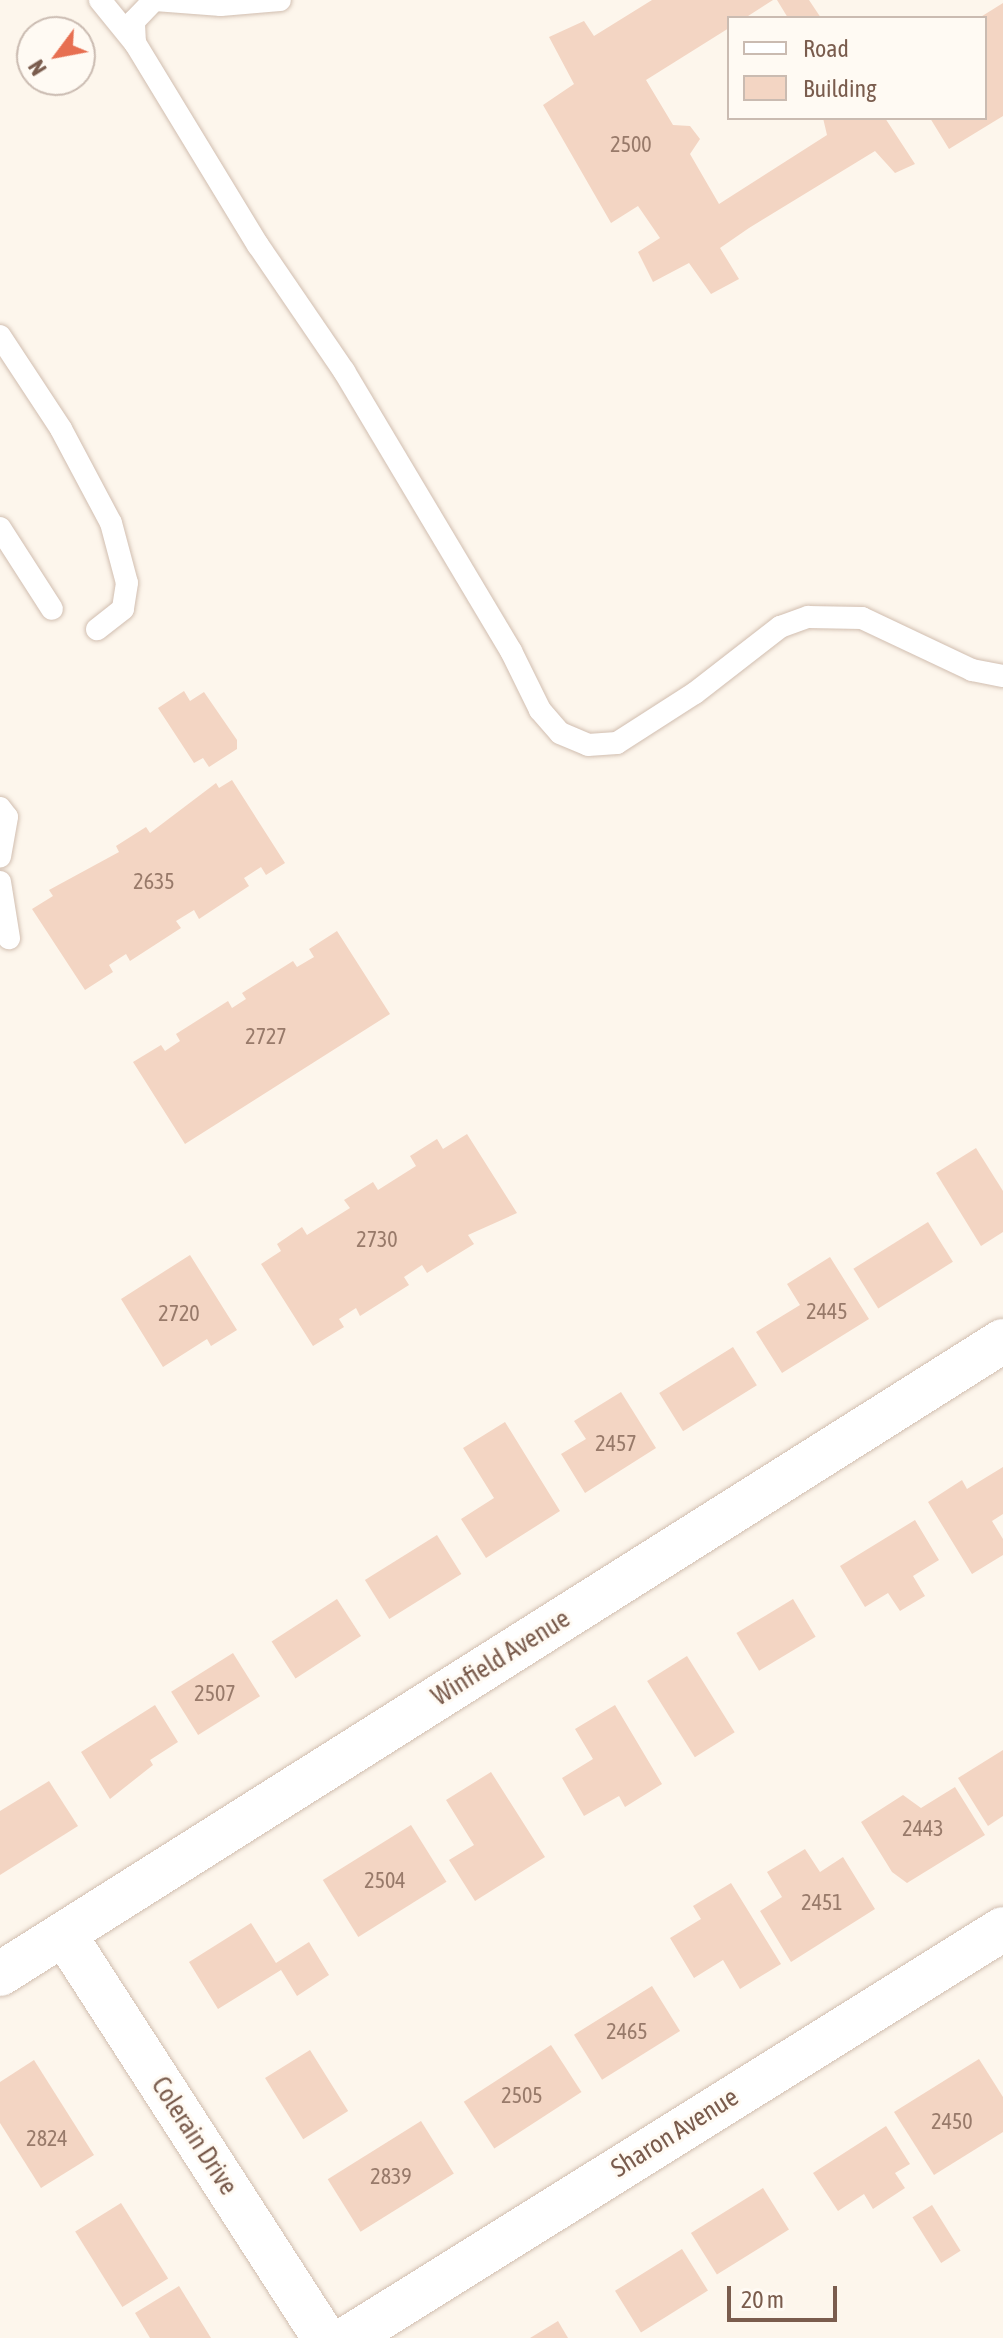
<!DOCTYPE html>
<style>
body{margin:0}
#map{position:relative;width:1003px;height:2338px;overflow:hidden;background:#fdf6ec;font-family:"Asap Condensed",sans-serif}
div>[style]{position:absolute}
[style*='--x']{left:calc(var(--x)*1px);top:calc(var(--y)*1px);width:calc(var(--w)*1px);rotate:calc(var(--a)*1deg)}
.building>*{inset:0;background:#f3d5c3;transform-origin:0 0}
.roads{filter:drop-shadow(0 0 2px #d1beb0) drop-shadow(0 0 2px #d1beb0)}
.service>*{height:22px;margin:-11px;padding:0 11px;transform-origin:11px;border-radius:11px;background:#fff}
.minor>*{height:44px;margin:-22px;padding:0 22px;transform-origin:22px;border-radius:22px;background:#fff}
span{translate:-50% -50%;white-space:nowrap;text-align:center;line-height:1.15;-webkit-text-stroke:6px #fffaf3;paint-order:stroke}
.number-label{font-size:22px;color:#987a6a}
.number-label span{-webkit-text-stroke-width:0}
.street-label{font-size:26px;color:#7a5c4d}
.legend{position:absolute;left:727px;top:16px;width:260px;height:104px;box-sizing:border-box;background:#fffaf3;border:2px solid #cabbb1;margin:0;padding:10px 14px;list-style:none;font-size:24px;color:#7a5c4d}
.legend li{display:flex;align-items:center;gap:16px;height:40px}
.legend b{width:40px;border:2px solid #cabbb1}
.north{position:absolute;left:16px;top:16px;width:80px;height:80px;box-sizing:border-box;background:#fffaf3;border:2px solid #cabbb1;border-radius:50%;rotate:238deg;font-size:22px;font-weight:700;line-height:32px;text-align:center;color:#7a5c4d}
.north::after{content:'';display:block;margin:auto;width:28px;height:36px;background:#e76f51;clip-path:polygon(50% 0,100% 100%,50% 72%,0 100%)}
.scale{position:absolute;left:727px;top:2286px;width:110px;height:36px;box-sizing:border-box;border:4px solid #7a5c4d;border-top:0;padding-left:10px;font-size:24px;line-height:28px;white-space:nowrap;color:#7a5c4d;-webkit-text-stroke:6px #fffaf3;paint-order:stroke}
</style>
<div id="map">
<div class="building">
<div style="clip-path:polygon(652px 0,773px 0,745px 18px,729px 18px,729px 28px,646px 80px,673px 125px,690px 126px,700px 139px,690px 154px,719px 204px,827px 135px,823px 118px,885px 118px,915px 164px,895px 173px,875px 151px,749px 228px,720px 248px,739px 279px,711px 294px,689px 263px,653px 282px,638px 252px,660px 238px,638px 206px,611px 223px,543px 105px,574px 84px,549px 37px,584px 21px,594px 36px)"></div>
<div style="clip-path:polygon(777px 0,809px 0,821px 18px,788px 18px)"></div>
<div style="clip-path:polygon(1003px 3px,1003px 116px,949px 149px,930px 118px,985px 118px,985px 18px,979px 18px)"></div>
<div style="clip-path:polygon(184px 691px,190px 701px,204px 692px,237px 740px,237px 749px,209px 767px,203px 758px,194px 763px,158px 708px)"></div>
<div style="clip-path:polygon(232px 780px,285px 863px,266px 875px,261px 867px,244px 878px,249px 886px,199px 919px,194px 910px,176px 921px,181px 928px,130px 961px,126px 954px,109px 965px,113px 972px,85px 990px,32px 909px,53px 896px,49px 890px,119px 852px,116px 846px,146px 827px,150px 833px,216px 783px,219px 788px)"></div>
<div style="clip-path:polygon(337px 931px,390px 1014px,185px 1144px,133px 1062px,161px 1045px,165px 1051px,180px 1041px,176px 1034px,228px 1001px,232px 1008px,246px 999px,242px 993px,293px 961px,297px 967px,314px 957px,309px 949px)"></div>
<div style="clip-path:polygon(467px 1134px,517px 1213px,468px 1235px,474px 1244px,427px 1273px,422px 1265px,404px 1277px,409px 1285px,360px 1316px,356px 1308px,339px 1319px,344px 1327px,313px 1346px,261px 1264px,281px 1251px,277px 1244px,302px 1227px,307px 1235px,350px 1208px,344px 1200px,373px 1182px,378px 1190px,416px 1166px,410px 1156px,437px 1139px,443px 1149px)"></div>
<div style="clip-path:polygon(976px 1148px,1003px 1191px,1003px 1232px,981px 1246px,936px 1173px)"></div>
<div style="left:928px;top:1222px;width:47px;height:88px;rotate:58deg"></div>
<div style="clip-path:polygon(190px 1255px,237px 1330px,211px 1346px,207px 1339px,163px 1367px,121px 1299px)"></div>
<div style="clip-path:polygon(830px 1257px,869px 1319px,782px 1373px,756px 1332px,800px 1305px,787px 1284px)"></div>
<div style="left:733px;top:1347px;width:45px;height:87px;rotate:58deg"></div>
<div style="clip-path:polygon(621px 1392px,656px 1448px,585px 1493px,561px 1454px,586px 1439px,574px 1421px)"></div>
<div style="clip-path:polygon(505px 1422px,560px 1511px,486px 1558px,461px 1519px,494px 1498px,463px 1448px)"></div>
<div style="clip-path:polygon(1003px 1467px,1003px 1514px,992px 1521px,1003px 1539px,1003px 1555px,972px 1574px,928px 1502px,962px 1480px,967px 1489px)"></div>
<div style="clip-path:polygon(915px 1520px,939px 1560px,913px 1576px,925px 1596px,900px 1611px,888px 1593px,865px 1607px,840px 1566px)"></div>
<div style="left:437px;top:1535px;width:46px;height:85px;rotate:58deg"></div>
<div style="left:337px;top:1599px;width:44px;height:78px;rotate:57deg"></div>
<div style="left:793px;top:1599px;width:44px;height:66px;rotate:59deg"></div>
<div style="left:233px;top:1653px;width:51px;height:73px;rotate:58deg"></div>
<div style="left:687px;top:1656px;width:90px;height:47px;rotate:58deg"></div>
<div style="clip-path:polygon(155px 1705px,178px 1742px,150px 1760px,153px 1765px,110px 1799px,81px 1752px)"></div>
<div style="clip-path:polygon(615px 1705px,662px 1784px,625px 1807px,619px 1796px,584px 1816px,562px 1778px,593px 1759px,575px 1729px)"></div>
<div style="clip-path:polygon(1003px 1750px,1003px 1816px,988px 1826px,958px 1778px)"></div>
<div style="clip-path:polygon(491px 1772px,545px 1857px,475px 1901px,449px 1860px,474px 1845px,446px 1800px)"></div>
<div style="clip-path:polygon(49px 1781px,78px 1826px,0 1875px,0 1811px)"></div>
<div style="clip-path:polygon(955px 1787px,985px 1835px,907px 1883px,892px 1872px,861px 1822px,903px 1795px,921px 1808px)"></div>
<div style="left:411px;top:1825px;width:67px;height:104px;rotate:58deg"></div>
<div style="clip-path:polygon(805px 1849px,820px 1872px,843px 1857px,875px 1909px,791px 1962px,760px 1911px,782px 1897px,767px 1872px)"></div>
<div style="clip-path:polygon(731px 1883px,781px 1964px,740px 1989px,723px 1960px,694px 1978px,670px 1938px,701px 1919px,693px 1906px)"></div>
<div style="clip-path:polygon(251px 1923px,276px 1963px,309px 1942px,329px 1975px,297px 1996px,281px 1970px,218px 2009px,189px 1962px)"></div>
<div style="left:652px;top:1986px;width:53px;height:92px;rotate:58deg"></div>
<div style="left:551px;top:2045px;width:56px;height:104px;rotate:57deg"></div>
<div style="left:310px;top:2050px;width:72px;height:53px;rotate:58deg"></div>
<div style="clip-path:polygon(979px 2059px,1003px 2097px,1003px 2132px,934px 2175px,894px 2112px)"></div>
<div style="clip-path:polygon(34px 2060px,94px 2155px,41px 2188px,0 2123px,0 2082px)"></div>
<div style="left:421px;top:2121px;width:62px;height:110px;rotate:58deg"></div>
<div style="clip-path:polygon(886px 2126px,910px 2164px,895px 2173px,905px 2188px,873px 2209px,864px 2194px,838px 2211px,813px 2173px)"></div>
<div style="left:763px;top:2188px;width:49px;height:85px;rotate:58deg"></div>
<div style="left:121px;top:2203px;width:89px;height:54px;rotate:58deg"></div>
<div style="left:932px;top:2205px;width:54px;height:23px;rotate:58deg"></div>
<div style="left:682px;top:2249px;width:49px;height:79px;rotate:58deg"></div>
<div style="clip-path:polygon(179px 2286px,211px 2338px,150px 2338px,135px 2313px)"></div>
<div style="clip-path:polygon(558px 2321px,568px 2338px,530px 2338px)"></div>
</div>
<div class="roads">
<div class="service">
<div style="--x:100;--y:0;--w:55;--a:50.9"></div>
<div style="--x:135;--y:43;--w:237;--a:58.7"></div>
<div style="--x:258;--y:245;--w:153;--a:55.7"></div>
<div style="--x:344;--y:371;--w:326;--a:59.2"></div>
<div style="--x:511;--y:651;--w:66;--a:63.8"></div>
<div style="--x:540;--y:710;--w:30;--a:49"></div>
<div style="--x:560;--y:733;--w:30;--a:23"></div>
<div style="--x:588;--y:745;--w:29;--a:-4"></div>
<div style="--x:617;--y:743;--w:93;--a:-32.7"></div>
<div style="--x:695;--y:693;--w:108;--a:-37.8"></div>
<div style="--x:780;--y:627;--w:30;--a:-20"></div>
<div style="--x:808;--y:617;--w:54;--a:1.1"></div>
<div style="--x:862;--y:618;--w:122;--a:25.3"></div>
<div style="--x:972;--y:670;--w:32;--a:11"></div>
<div style="--x:155;--y:0;--w:66;--a:4.3"></div>
<div style="--x:221;--y:5;--w:59;--a:-4.8"></div>
<div style="--x:135;--y:43;--w:22;--a:-93"></div>
<div style="--x:134;--y:21;--w:29;--a:-46"></div>
<div style="--x:0;--y:336;--w:111;--a:56.7"></div>
<div style="--x:61;--y:429;--w:106;--a:62"></div>
<div style="--x:111;--y:523;--w:62;--a:75.1"></div>
<div style="--x:127;--y:583;--w:26;--a:99"></div>
<div style="--x:123;--y:609;--w:33;--a:142"></div>
<div style="--x:0;--y:528;--w:96;--a:57.3"></div>
<div style="--x:0;--y:808;--w:11;--a:52"></div>
<div style="--x:7;--y:817;--w:40;--a:100"></div>
<div style="--x:0;--y:882;--w:57;--a:80.9"></div>
</div>
<div class="minor">
<div style="--x:64;--y:1934;--w:480;--a:57.2"></div>
<div style="--x:0;--y:1974;--w:1186;--a:-32.26"></div>
<div style="--x:348;--y:2338;--w:772;--a:-31.98"></div>
</div>
</div>
<div class="number-label">
<span style="left:631px;top:145px">2500</span>
<span style="left:154px;top:882px">2635</span>
<span style="left:266px;top:1037px">2727</span>
<span style="left:377px;top:1240px">2730</span>
<span style="left:827px;top:1312px">2445</span>
<span style="left:179px;top:1314px">2720</span>
<span style="left:616px;top:1444px">2457</span>
<span style="left:215px;top:1694px">2507</span>
<span style="left:923px;top:1829px">2443</span>
<span style="left:385px;top:1881px">2504</span>
<span style="left:822px;top:1903px">2451</span>
<span style="left:627px;top:2032px">2465</span>
<span style="left:522px;top:2096px">2505</span>
<span style="left:952px;top:2122px">2450</span>
<span style="left:47px;top:2139px">2824</span>
<span style="left:391px;top:2177px">2839</span>
</div>
<div class="street-label">
<span style="left:501px;top:1658px;rotate:-32deg">Winfield Avenue</span>
<span style="left:675px;top:2133px;rotate:-32deg">Sharon Avenue</span>
<span style="left:194px;top:2136px;rotate:57deg">Colerain Drive</span>
</div>
<ul class="legend">
<li><b style="height:10px;background:#fff"></b>Road</li>
<li><b style="height:22px;background:#f3d5c3"></b>Building</li>
</ul>
<div class="north">N</div>
<div class="scale">20 m</div>
</div>
